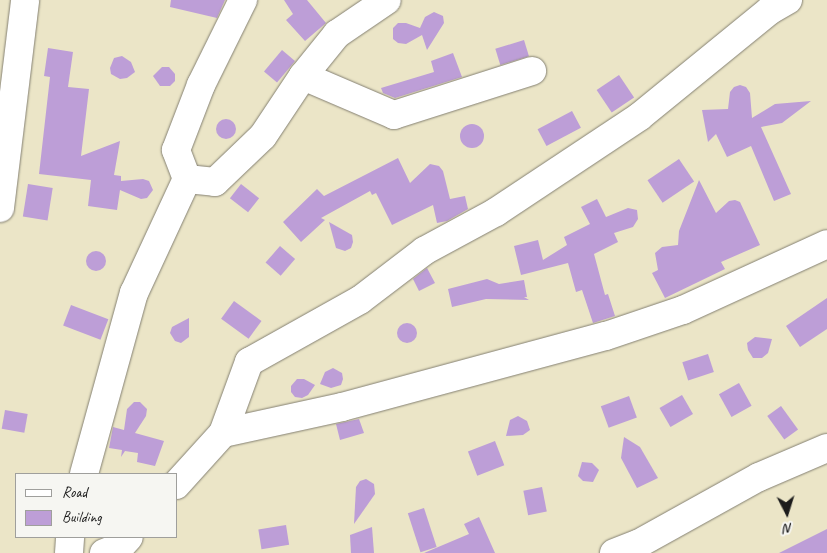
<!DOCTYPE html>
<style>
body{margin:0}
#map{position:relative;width:827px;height:553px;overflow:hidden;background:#ebe5c7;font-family:Caveat,sans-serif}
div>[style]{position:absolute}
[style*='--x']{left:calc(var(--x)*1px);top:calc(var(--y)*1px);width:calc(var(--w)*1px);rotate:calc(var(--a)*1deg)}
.building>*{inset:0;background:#bd9ed7;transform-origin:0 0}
.round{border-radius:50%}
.roads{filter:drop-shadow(0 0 1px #848072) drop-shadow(0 0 1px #848072)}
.minor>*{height:28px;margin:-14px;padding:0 14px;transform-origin:14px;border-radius:14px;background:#fff}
span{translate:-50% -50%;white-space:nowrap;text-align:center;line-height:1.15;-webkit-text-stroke:4px #f6f6f2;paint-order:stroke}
.legend{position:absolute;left:15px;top:473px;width:162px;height:65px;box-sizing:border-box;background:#f6f6f2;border:1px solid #9f9f9c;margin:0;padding:6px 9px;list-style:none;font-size:15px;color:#1c1c1c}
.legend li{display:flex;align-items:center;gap:10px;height:25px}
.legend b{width:25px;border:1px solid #9f9f9c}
.north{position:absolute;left:762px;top:488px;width:50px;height:50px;-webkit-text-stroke:4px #f6f6f2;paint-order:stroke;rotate:175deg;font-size:14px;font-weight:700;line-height:20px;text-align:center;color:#1c1c1c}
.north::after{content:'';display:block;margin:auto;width:18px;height:22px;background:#1c1c1c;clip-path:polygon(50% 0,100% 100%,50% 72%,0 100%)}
</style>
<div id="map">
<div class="building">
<div style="clip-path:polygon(171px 0,225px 0,217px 18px,170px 7px)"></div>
<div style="clip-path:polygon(284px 0,307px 0,326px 23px,305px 41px,286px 20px,293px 14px)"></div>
<div style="clip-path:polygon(434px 12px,443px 16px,444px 23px,427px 50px,422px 35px,406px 44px,398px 43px,393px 39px,393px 28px,398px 23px,406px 23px,420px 28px,425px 17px)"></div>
<div style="left:524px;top:40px;width:17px;height:30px;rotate:73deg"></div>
<div style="clip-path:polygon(48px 48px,73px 52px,68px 87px,89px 89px,81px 156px,120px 141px,114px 175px,121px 176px,121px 181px,143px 179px,149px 181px,153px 190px,147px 198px,141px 199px,120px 190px,117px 210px,88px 206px,91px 180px,39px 174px,50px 77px,44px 76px)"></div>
<div style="left:282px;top:50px;width:17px;height:28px;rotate:40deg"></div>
<div style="clip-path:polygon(453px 53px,462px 77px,395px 98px,383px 93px,381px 88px,434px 72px,431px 61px)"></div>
<div style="clip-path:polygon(122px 56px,131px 62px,135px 72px,127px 78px,120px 79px,111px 74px,110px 68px,114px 58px)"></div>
<div style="clip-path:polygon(162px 67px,169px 67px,175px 74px,175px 81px,170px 86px,160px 86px,153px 76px)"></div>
<div style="left:619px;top:75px;width:27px;height:27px;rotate:56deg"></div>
<div style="clip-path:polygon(740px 85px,746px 87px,750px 93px,752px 118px,775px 104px,811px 101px,782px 123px,761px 127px,791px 194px,774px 201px,751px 146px,727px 157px,716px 134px,708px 142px,702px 110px,728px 109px,730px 92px,734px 87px)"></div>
<div style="left:572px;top:111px;width:19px;height:39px;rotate:62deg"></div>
<div class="round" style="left:216px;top:119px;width:20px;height:20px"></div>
<div class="round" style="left:460px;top:124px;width:24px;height:24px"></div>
<div style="clip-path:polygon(398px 158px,410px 183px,430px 164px,439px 166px,443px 171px,450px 199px,465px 196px,468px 209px,447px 221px,437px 223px,433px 205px,392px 225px,376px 193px,372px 195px,370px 191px,321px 218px,325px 220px,301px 242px,283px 222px,317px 189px,324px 196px)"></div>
<div style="left:679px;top:159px;width:27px;height:38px;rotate:56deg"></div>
<div style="clip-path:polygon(699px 180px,716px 213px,729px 201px,735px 200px,740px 202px,760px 245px,721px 262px,725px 269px,665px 298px,652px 273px,658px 270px,655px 253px,662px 247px,678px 245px,679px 231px)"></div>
<div style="left:28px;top:184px;width:25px;height:33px;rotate:9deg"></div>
<div style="left:241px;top:184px;width:23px;height:18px;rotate:38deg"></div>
<div style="clip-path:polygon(597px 199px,606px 217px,628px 208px,637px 210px,638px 219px,633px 227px,614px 233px,618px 242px,594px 254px,605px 295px,608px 294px,615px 316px,593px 323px,582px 290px,576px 292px,568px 263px,521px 275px,514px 246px,538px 240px,543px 260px,567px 245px,564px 237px,590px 224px,581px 207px)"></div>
<div style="clip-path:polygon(329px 222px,352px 235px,353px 242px,351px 248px,345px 251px,336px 248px)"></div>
<div style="left:280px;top:246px;width:20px;height:22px;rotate:41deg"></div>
<div class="round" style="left:86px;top:251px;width:20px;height:20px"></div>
<div style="clip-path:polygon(427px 268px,435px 283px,419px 291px,413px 279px)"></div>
<div style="clip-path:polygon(487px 279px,499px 284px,524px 280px,527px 297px,524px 297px,529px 300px,486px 299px,452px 307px,448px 289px)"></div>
<div style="clip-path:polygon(827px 298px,827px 329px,800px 347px,786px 326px)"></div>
<div style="left:234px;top:301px;width:34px;height:22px;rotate:36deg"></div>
<div style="left:71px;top:305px;width:40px;height:22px;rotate:21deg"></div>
<div style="clip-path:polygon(189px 318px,189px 337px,181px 343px,175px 341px,170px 333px,172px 327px)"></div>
<div class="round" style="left:397px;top:323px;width:20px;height:20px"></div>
<div style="clip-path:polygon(755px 337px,772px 339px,768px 353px,762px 358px,753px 358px,748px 350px,747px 343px)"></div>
<div style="left:708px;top:354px;width:19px;height:27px;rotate:72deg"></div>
<div style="clip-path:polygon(333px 368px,342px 373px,343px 379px,341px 385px,331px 388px,320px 384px,325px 372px)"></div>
<div style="clip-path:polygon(297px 379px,304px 379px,315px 385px,308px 395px,302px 398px,295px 397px,291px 392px,291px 386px)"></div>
<div style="left:739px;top:383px;width:26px;height:23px;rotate:61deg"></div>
<div style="left:682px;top:395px;width:22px;height:26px;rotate:60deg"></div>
<div style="left:629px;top:396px;width:23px;height:30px;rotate:70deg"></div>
<div style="clip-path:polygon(134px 402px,140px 402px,147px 409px,146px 416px,135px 433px,164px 441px,155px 466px,137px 462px,138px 453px,125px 451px,121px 457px,122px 450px,109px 448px,113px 427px,124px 430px,127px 409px)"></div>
<div style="left:781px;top:406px;width:29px;height:17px;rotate:54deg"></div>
<div style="left:5px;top:410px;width:23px;height:19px;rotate:10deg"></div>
<div style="clip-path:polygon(518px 416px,527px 421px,530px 430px,523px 435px,506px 436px,510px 420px)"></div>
<div style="clip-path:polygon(359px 419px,364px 433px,340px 440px,336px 424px)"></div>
<div style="clip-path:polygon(624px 437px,640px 447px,658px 478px,637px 488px,621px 458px)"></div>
<div style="left:495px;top:441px;width:26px;height:29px;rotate:69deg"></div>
<div style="clip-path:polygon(582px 462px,592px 463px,599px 470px,593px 482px,583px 481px,578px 476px)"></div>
<div style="clip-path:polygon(366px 479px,374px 484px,375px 494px,354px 524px,356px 487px,360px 481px)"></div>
<div style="left:542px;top:487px;width:25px;height:19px;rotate:79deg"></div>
<div style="left:424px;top:508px;width:41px;height:17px;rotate:72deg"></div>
<div style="clip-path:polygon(479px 517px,495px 553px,424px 553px,469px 534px,464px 524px)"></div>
<div style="left:286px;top:525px;width:20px;height:28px;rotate:81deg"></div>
<div style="clip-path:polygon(372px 527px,374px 553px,351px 553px,350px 535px)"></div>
<div style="clip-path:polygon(827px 529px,827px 553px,779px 553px)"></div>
</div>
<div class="roads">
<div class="minor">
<div style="--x:303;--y:76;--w:99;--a:23.2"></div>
<div style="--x:394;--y:115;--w:145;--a:-17.7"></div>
<div style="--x:187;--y:179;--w:28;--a:6"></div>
<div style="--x:215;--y:182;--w:66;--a:-43.8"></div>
<div style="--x:263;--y:136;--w:72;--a:-56.3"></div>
<div style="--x:303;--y:76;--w:54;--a:-51"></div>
<div style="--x:337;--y:34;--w:60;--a:-34.2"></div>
<div style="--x:0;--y:208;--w:209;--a:-83.1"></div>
<div style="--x:223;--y:433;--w:122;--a:-12.3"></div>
<div style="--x:342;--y:407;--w:273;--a:-15.1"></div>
<div style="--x:606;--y:336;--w:81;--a:-18.7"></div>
<div style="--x:683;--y:310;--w:158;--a:-24.6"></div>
<div style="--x:84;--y:474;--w:188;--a:-74.6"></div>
<div style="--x:134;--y:293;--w:126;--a:-65.1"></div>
<div style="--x:187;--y:179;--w:31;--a:-111"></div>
<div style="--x:176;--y:150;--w:70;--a:-69"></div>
<div style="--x:201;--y:85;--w:95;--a:-63.7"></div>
<div style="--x:176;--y:485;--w:70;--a:-47.9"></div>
<div style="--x:223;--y:433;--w:76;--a:-69.9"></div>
<div style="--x:249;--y:362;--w:127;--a:-29.2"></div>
<div style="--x:360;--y:300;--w:81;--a:-37.4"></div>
<div style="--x:424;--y:251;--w:82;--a:-28.4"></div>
<div style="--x:496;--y:212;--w:172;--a:-33.6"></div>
<div style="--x:639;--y:117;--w:168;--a:-39.2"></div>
<div style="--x:769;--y:11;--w:22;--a:-30"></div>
<div style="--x:69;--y:553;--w:16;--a:-86"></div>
<div style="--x:104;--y:553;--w:17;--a:-21"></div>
<div style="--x:120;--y:547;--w:13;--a:-48"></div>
<div style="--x:614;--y:553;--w:26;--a:-21"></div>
<div style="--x:638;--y:544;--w:138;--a:-29"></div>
<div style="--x:759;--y:477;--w:74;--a:-23.1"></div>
</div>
</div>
<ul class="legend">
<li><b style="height:6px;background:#fff"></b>Road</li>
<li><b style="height:14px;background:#bd9ed7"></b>Building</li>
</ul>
<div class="north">N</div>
</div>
